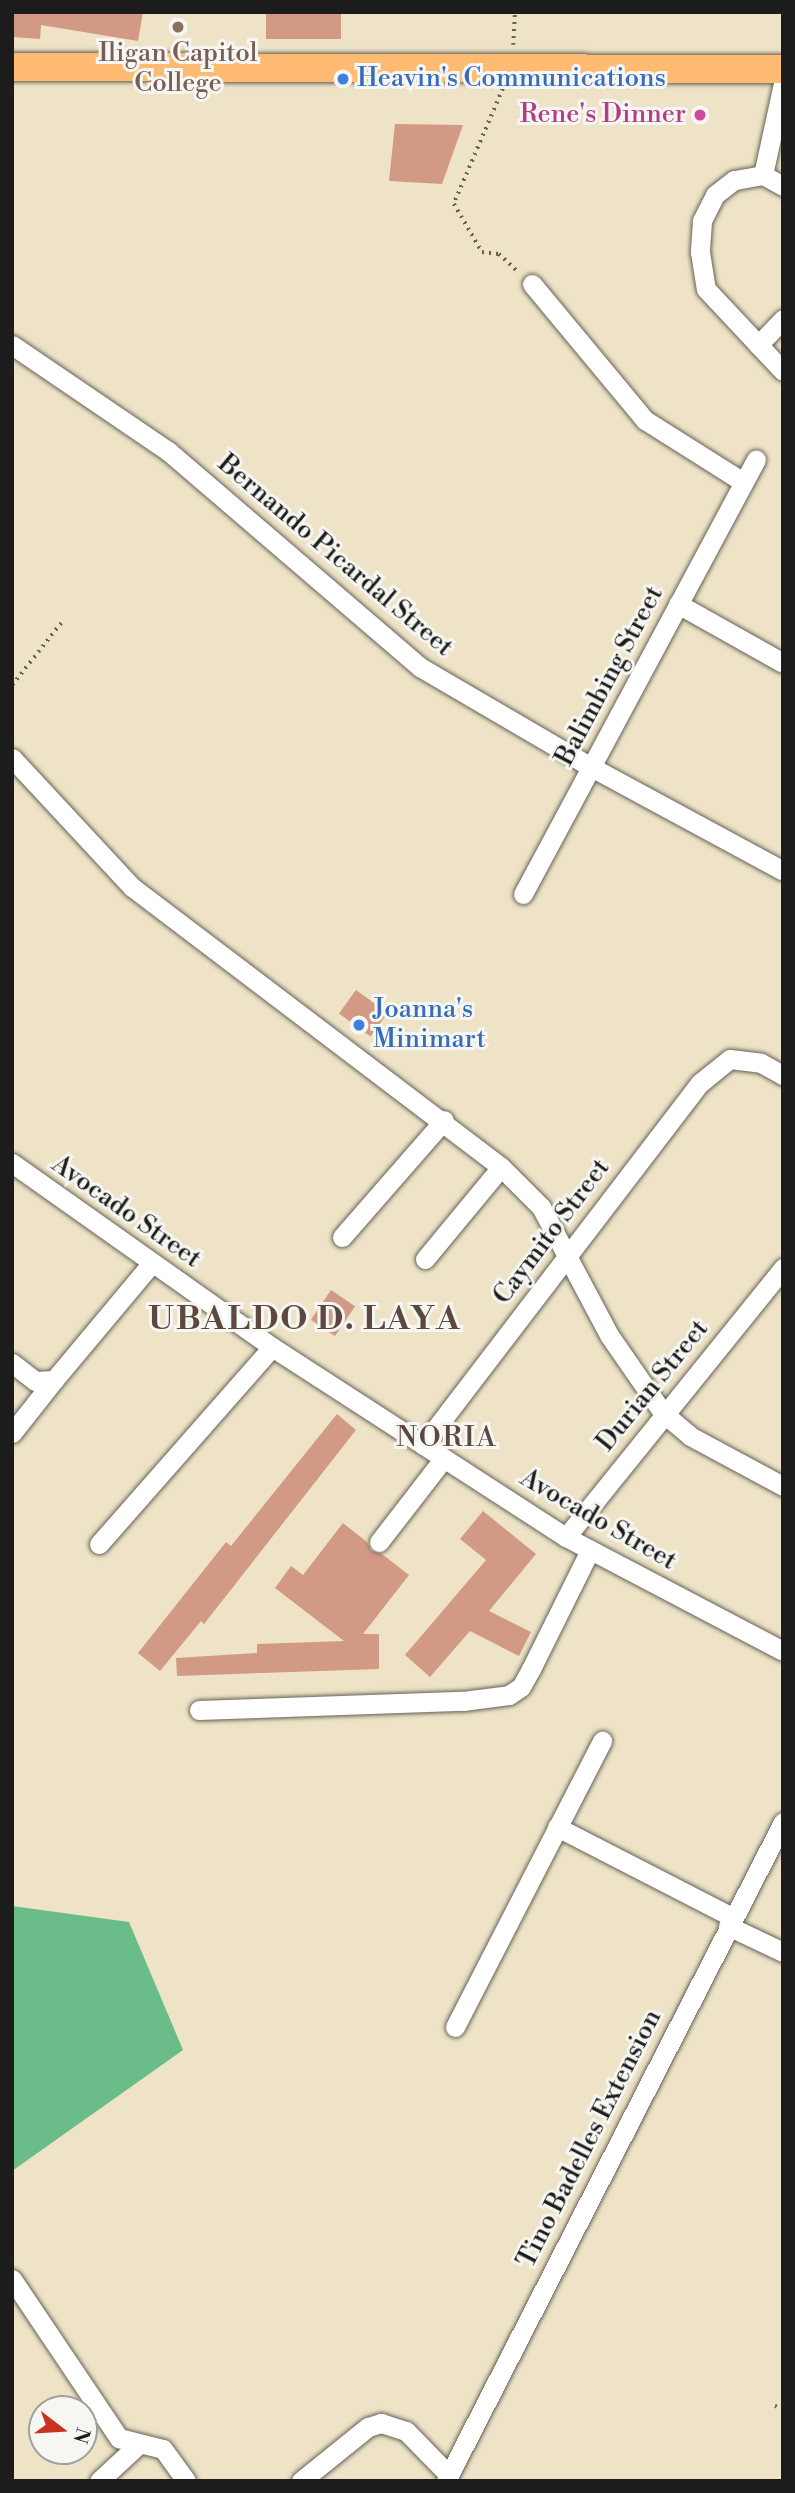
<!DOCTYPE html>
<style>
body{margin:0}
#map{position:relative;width:795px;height:2493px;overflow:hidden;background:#eee3c6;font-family:"Libre Bodoni",serif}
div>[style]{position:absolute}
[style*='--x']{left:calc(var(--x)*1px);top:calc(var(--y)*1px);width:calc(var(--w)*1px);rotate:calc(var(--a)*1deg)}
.forest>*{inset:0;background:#6abc88}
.building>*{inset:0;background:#d29984;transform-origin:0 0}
.path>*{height:3.5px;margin-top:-1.75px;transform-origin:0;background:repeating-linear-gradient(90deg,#666258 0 2px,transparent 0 7px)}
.roads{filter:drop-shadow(0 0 2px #666258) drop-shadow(0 0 2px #666258)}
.minor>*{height:19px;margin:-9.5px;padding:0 9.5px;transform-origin:9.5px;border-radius:9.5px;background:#fff}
.highway>*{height:28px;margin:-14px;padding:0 14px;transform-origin:14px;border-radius:14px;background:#ffbb71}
.dots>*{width:19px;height:19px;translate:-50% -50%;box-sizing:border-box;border:4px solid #f6f6f2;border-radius:50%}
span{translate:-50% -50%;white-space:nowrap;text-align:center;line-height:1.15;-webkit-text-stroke:6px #f6f6f2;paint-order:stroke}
.education-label{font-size:26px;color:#785e54}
.shop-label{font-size:26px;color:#366cbe}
.left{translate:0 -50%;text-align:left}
.hotel-label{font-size:26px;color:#b23c85}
.right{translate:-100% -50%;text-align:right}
.street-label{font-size:26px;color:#1c1c1c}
.neighbourhood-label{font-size:28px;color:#5c4840;letter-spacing:2px}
.district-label{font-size:33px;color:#5c4840;font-weight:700;letter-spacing:2px}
.frame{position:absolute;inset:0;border:14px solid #1c1c1c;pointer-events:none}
.north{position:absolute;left:28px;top:2395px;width:70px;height:70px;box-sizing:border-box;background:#f6f6f2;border:2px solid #9f9f9c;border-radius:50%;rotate:107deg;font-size:19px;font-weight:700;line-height:28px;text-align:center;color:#1c1c1c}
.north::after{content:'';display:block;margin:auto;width:24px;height:32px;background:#c8321e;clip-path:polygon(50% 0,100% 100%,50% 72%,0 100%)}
</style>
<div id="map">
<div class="forest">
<div style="clip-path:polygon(12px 1906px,129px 1922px,183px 2050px,12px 2171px)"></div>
</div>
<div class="building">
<div style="clip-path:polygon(12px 12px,63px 14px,143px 12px,138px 41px,41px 25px,40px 39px,12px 37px)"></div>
<div style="left:266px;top:12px;width:75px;height:27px"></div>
<div style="clip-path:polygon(395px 124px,463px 125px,442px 184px,389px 181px)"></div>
<div style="left:356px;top:990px;width:39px;height:29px;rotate:36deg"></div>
<div style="left:331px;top:1290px;width:29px;height:36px;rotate:34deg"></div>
<div style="clip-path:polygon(337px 1414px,356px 1430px,204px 1624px,201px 1621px,160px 1671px,138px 1653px,226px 1542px,231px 1546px)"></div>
<div style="clip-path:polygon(483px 1511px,536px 1554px,489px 1611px,531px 1632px,519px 1656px,470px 1631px,430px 1677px,405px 1655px,486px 1560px,460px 1539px)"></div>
<div style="clip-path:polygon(343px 1523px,367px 1542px,371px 1551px,382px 1554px,409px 1575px,363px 1634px,379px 1634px,379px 1669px,177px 1676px,176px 1658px,257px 1653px,257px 1644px,344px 1641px,275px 1588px,291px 1566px,303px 1575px)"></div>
</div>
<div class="path">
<div style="--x:513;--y:45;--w:33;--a:-87"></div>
<div style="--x:503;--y:89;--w:125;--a:113.1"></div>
<div style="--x:454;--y:204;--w:56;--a:59.7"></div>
<div style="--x:482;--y:252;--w:17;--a:7"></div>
<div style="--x:499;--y:254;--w:26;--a:43"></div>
<div style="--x:12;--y:685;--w:79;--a:-51.7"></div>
<div style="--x:775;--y:2406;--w:9;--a:21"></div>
</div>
<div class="roads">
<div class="minor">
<div style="--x:763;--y:175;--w:94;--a:-77.7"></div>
<div style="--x:783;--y:186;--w:23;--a:-151"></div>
<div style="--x:763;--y:175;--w:29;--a:170"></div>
<div style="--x:734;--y:180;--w:24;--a:142"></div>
<div style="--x:715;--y:195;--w:29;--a:117"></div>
<div style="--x:702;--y:221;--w:31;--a:94"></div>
<div style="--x:700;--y:252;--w:37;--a:81"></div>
<div style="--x:706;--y:289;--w:112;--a:46.8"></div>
<div style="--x:532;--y:284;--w:177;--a:50.3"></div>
<div style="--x:645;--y:420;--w:116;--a:32.3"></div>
<div style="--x:12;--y:345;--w:189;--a:34.2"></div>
<div style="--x:168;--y:451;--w:332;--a:40.6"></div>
<div style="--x:420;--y:667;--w:198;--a:30.3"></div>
<div style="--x:591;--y:767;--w:218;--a:28.4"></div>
<div style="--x:758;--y:345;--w:36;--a:-46"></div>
<div style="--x:678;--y:604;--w:120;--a:29.3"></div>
<div style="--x:12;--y:758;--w:176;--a:47.1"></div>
<div style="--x:132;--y:887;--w:463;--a:37.2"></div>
<div style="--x:501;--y:1167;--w:57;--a:45"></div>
<div style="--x:541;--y:1207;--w:145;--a:62"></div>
<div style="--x:609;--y:1335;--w:95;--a:55.3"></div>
<div style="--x:663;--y:1413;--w:35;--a:40"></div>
<div style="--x:690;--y:1436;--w:106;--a:28.3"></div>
<div style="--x:523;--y:894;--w:493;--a:-61.8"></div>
<div style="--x:12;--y:1163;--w:319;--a:35.3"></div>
<div style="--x:272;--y:1347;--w:350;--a:32.9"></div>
<div style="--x:566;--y:1537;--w:245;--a:27.7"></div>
<div style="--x:342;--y:1237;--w:155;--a:-48.9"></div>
<div style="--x:425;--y:1259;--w:119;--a:-50.4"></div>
<div style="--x:12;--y:1363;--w:29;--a:38"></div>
<div style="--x:35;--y:1381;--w:19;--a:-3"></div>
<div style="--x:54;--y:1380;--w:153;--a:-50.1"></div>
<div style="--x:12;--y:1433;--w:68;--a:-51.6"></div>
<div style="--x:423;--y:1445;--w:456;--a:-52.6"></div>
<div style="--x:700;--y:1083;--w:38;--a:-39"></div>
<div style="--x:730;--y:1059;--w:31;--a:7"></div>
<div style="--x:761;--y:1063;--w:25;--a:29"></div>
<div style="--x:566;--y:1537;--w:346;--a:-51.1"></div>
<div style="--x:379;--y:1542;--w:106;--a:-52.3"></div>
<div style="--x:99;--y:1544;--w:262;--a:-48.7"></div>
<div style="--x:199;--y:1710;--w:264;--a:-2"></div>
<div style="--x:463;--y:1701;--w:46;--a:-7.4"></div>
<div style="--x:509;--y:1695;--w:14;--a:-34"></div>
<div style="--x:521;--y:1687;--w:21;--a:-61"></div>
<div style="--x:531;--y:1669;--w:133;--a:-63.6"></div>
<div style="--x:557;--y:1827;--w:197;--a:27.2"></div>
<div style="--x:728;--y:1926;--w:61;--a:25.3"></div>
<div style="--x:455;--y:2027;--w:322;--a:-62.8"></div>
<div style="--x:12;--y:2279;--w:192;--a:56.1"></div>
<div style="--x:119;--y:2438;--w:45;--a:14"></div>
<div style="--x:163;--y:2449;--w:39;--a:54"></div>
<div style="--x:99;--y:2481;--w:54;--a:-42.8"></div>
<div style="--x:301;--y:2481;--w:86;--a:-38.9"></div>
<div style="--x:368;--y:2427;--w:14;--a:-17"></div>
<div style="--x:381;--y:2423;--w:26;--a:18"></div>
<div style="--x:406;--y:2431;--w:62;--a:45.7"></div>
<div style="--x:446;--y:2481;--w:740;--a:-62.92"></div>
</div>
<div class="highway">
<div style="--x:12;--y:67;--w:771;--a:0.15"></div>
</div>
</div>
<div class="dots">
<div style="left:178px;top:27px;background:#8d6e63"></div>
<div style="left:343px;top:79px;background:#3f7fe0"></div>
<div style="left:700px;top:115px;background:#d1479c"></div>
<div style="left:359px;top:1025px;background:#3f7fe0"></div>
</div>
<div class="education-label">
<span style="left:178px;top:69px">Iligan Capitol<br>College</span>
</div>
<div class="shop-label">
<span class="left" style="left:357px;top:79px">Heavin's Communications</span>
<span class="left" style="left:373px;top:1025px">Joanna's<br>Minimart</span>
</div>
<div class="hotel-label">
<span class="right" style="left:686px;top:115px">Rene's Dinner</span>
</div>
<div class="street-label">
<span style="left:335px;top:556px;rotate:40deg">Bernando Picardal Street</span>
<span style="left:610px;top:676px;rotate:-62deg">Balimbing Street</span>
<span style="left:126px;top:1212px;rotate:35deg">Avocado Street</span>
<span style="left:552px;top:1232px;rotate:-53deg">Caymito Street</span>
<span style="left:653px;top:1386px;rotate:-51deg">Durian Street</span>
<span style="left:598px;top:1520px;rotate:30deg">Avocado Street</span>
<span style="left:590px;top:2139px;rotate:-63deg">Tino Badelles Extension</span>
</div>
<div class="neighbourhood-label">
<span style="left:447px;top:1438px">NORIA</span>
</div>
<div class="district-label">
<span style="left:305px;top:1320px">UBALDO D. LAYA</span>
</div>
<div class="frame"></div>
<div class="north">N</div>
</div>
